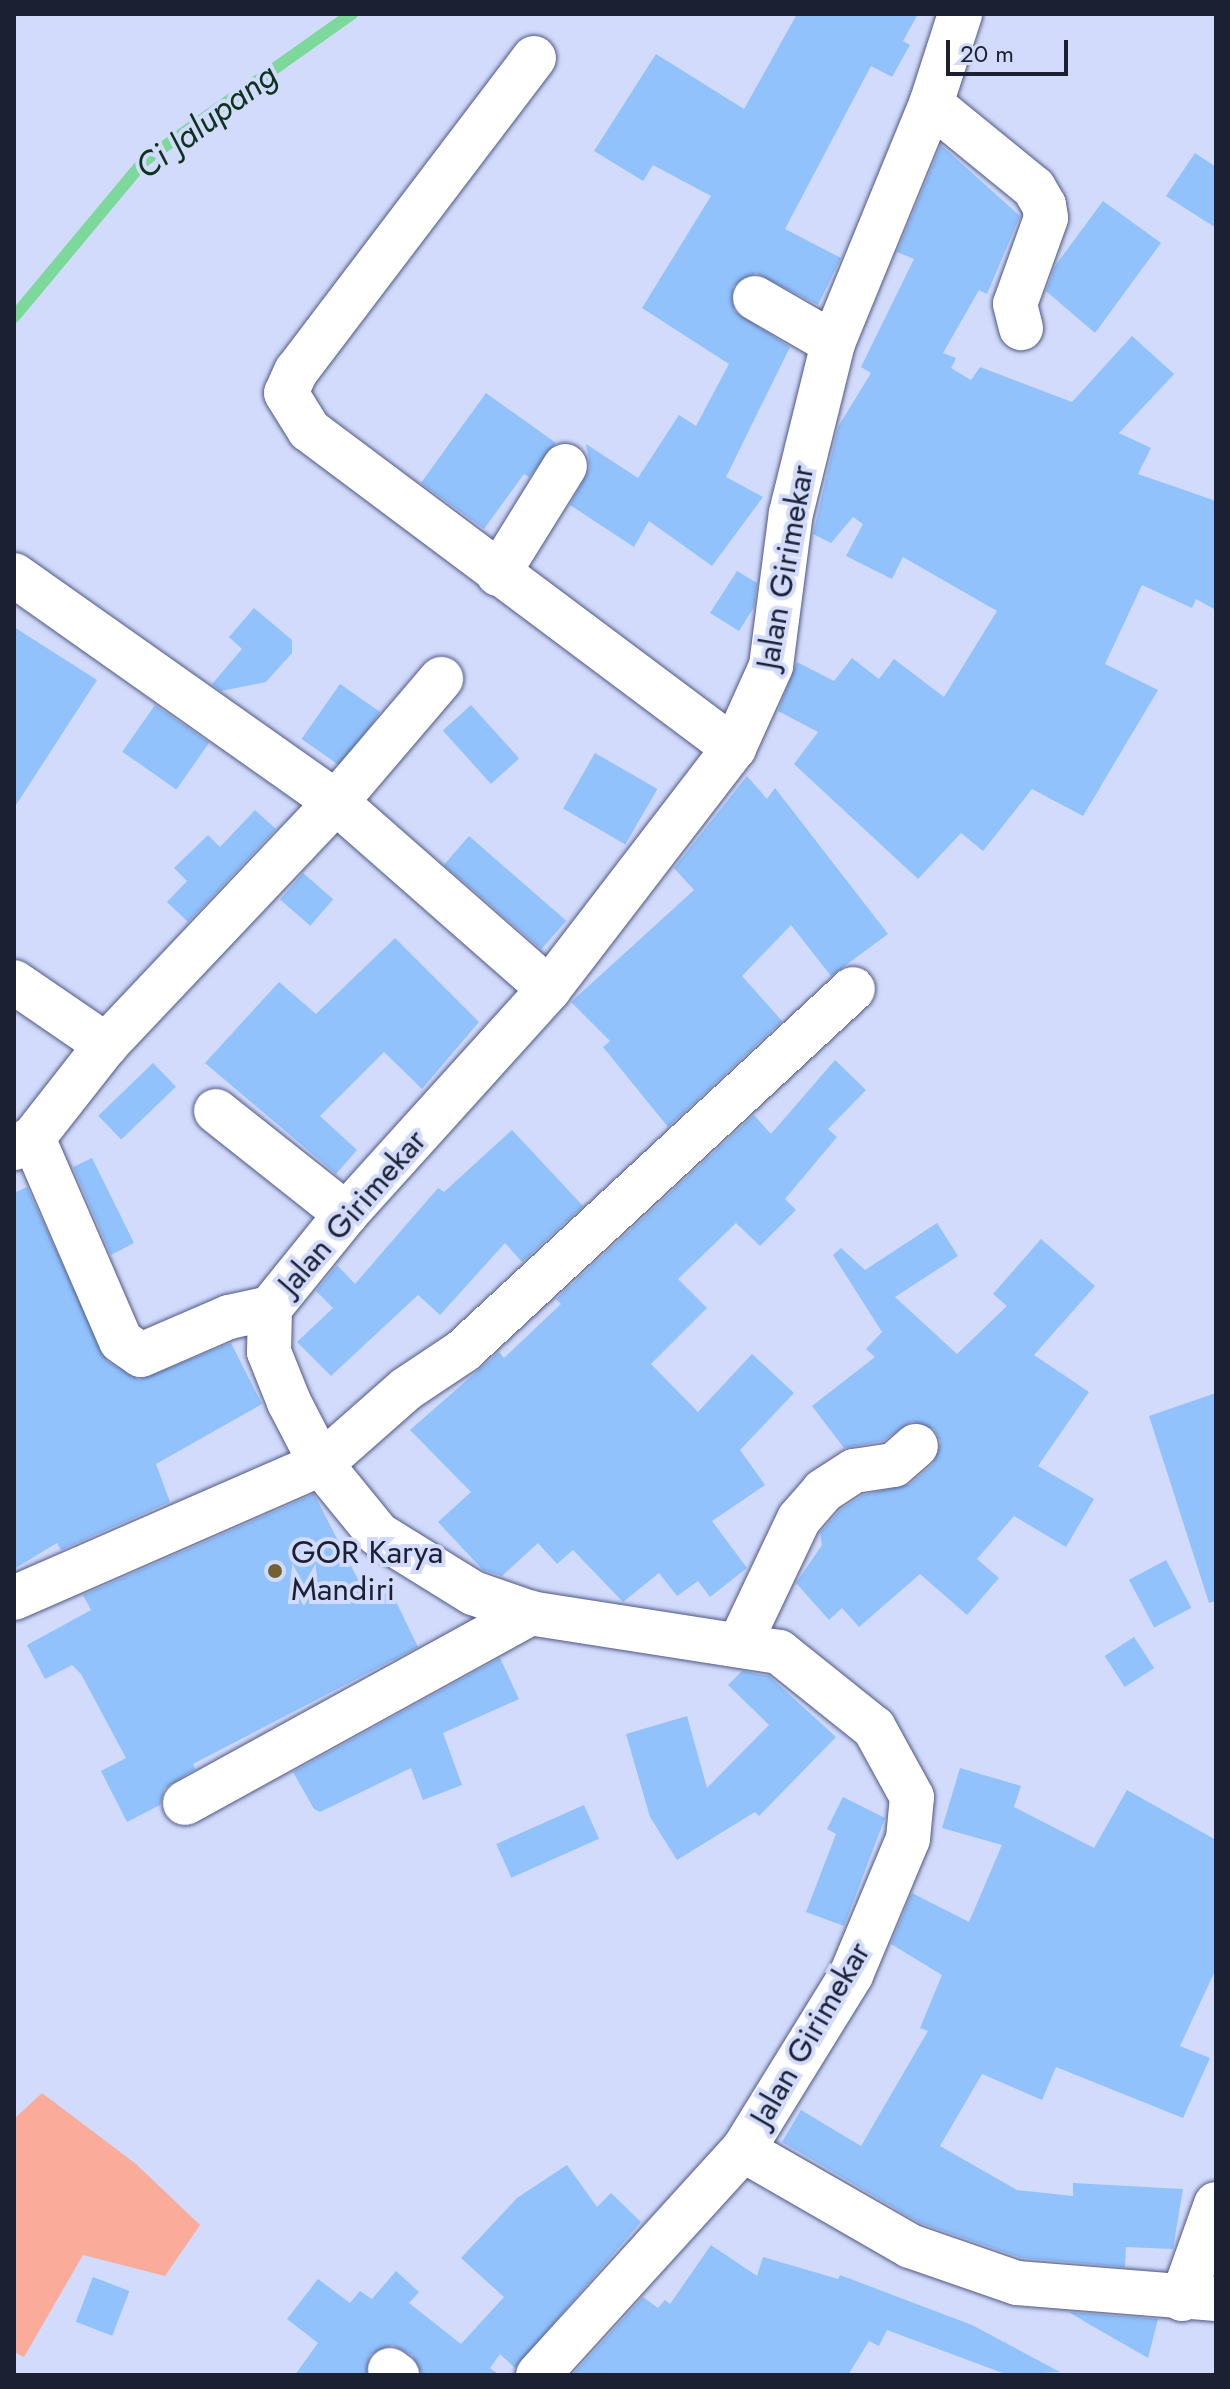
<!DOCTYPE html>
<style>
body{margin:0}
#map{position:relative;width:1230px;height:2389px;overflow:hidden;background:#d2dbfb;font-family:Jost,sans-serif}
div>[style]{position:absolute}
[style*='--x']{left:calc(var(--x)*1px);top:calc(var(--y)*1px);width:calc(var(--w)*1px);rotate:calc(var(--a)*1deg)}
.green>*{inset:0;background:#faab99}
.stream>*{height:12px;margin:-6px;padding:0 6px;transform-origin:6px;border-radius:6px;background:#7dd89b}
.building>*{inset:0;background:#91c2fc;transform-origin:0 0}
.roads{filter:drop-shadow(0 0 2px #4e5886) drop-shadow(0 0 2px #4e5886)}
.minor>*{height:44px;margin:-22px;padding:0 22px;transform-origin:22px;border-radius:22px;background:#fff}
.dots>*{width:22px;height:22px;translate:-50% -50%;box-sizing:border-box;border:4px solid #d2dbfb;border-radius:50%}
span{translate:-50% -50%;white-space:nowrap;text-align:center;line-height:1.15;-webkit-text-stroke:8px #d2dbfb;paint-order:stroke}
.street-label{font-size:32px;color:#1b2033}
.poi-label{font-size:32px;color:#1b2033}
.left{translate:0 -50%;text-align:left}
.water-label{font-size:34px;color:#0c341c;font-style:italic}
.frame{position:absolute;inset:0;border:16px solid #1b2033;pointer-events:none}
.scale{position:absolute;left:946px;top:40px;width:122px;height:36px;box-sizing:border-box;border:4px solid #1b2033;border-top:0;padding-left:10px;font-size:24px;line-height:28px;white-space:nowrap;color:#1b2033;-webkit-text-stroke:6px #d2dbfb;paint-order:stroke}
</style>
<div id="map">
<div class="green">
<div style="clip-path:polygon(42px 2093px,136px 2164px,200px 2225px,165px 2276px,83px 2255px,24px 2357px,14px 2352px,14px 2119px)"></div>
</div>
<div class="stream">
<div style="--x:14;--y:317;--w:203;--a:-50.2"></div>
<div style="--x:144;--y:161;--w:255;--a:-35.3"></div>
</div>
<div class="building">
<div style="clip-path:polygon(797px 14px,918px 14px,903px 41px,910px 45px,892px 77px,871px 66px,785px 229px,841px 258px,818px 305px,756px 273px,733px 286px,734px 311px,790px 347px,726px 477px,763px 497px,712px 566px,649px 521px,634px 547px,570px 505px,590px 468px,586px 444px,638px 478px,679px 415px,696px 426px,729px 364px,642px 308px,711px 196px,653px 165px,643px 181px,594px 151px,656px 54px,744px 109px)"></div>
<div style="clip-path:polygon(941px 145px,1020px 216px,987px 294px,979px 290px,943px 353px,956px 358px,951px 368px,971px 380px,980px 367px,1072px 402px,1132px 336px,1174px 374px,1119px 433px,1151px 448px,1138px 474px,1216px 501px,1216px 610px,1196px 599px,1192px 608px,1142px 585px,1105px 664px,1158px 690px,1083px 816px,1032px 789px,983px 851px,961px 833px,918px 879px,794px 764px,818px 732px,778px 711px,797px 662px,834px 681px,852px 658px,879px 679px,894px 659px,944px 697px,997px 611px,903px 557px,892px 579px,846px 556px,863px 524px,853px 517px,831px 543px,813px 534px,838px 427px,871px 373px,861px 367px,914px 259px,897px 252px)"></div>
<div style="clip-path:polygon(1195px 153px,1216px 167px,1216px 228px,1166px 196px)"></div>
<div style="clip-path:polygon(1103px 201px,1161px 243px,1095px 333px,1046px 291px,1055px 266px)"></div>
<div style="clip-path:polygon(486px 393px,556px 443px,529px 477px,524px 474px,484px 529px,421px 483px)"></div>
<div style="clip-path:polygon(737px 571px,757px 583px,754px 607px,739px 631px,710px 613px)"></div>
<div style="clip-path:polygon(254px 608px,292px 640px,292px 653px,266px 682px,221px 691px,212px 684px,242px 649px,229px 637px)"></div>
<div style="clip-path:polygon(14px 627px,97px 680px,14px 808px)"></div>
<div style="left:340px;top:684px;width:49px;height:67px;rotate:35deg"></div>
<div style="left:155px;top:705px;width:66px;height:57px;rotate:35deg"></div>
<div style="left:471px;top:705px;width:72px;height:38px;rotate:48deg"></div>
<div style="left:595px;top:753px;width:72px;height:64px;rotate:30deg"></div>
<div style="clip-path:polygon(747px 776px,767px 799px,775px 788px,888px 934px,831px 976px,791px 925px,742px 976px,782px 1021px,668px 1127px,603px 1047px,610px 1041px,571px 1002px,694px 890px,674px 868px)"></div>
<div style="clip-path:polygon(255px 810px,276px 829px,188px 922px,167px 902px,187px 881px,174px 868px,208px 835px,220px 847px)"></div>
<div style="left:469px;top:836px;width:129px;height:38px;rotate:41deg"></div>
<div style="left:303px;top:873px;width:40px;height:35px;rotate:41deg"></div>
<div style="clip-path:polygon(395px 938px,479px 1022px,422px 1089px,384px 1052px,320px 1116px,357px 1150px,336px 1174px,205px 1063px,279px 982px,316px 1014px)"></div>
<div style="clip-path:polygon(835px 1060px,866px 1090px,828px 1129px,837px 1137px,785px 1199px,796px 1210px,760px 1246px,736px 1223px,678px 1279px,707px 1308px,651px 1364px,698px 1412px,752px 1354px,794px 1393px,740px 1450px,765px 1485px,712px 1521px,747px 1568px,710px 1597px,698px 1581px,677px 1596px,659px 1573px,623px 1602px,573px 1550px,557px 1564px,538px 1543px,502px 1576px,483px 1570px,438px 1522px,471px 1492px,410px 1430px,499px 1352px,504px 1358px,561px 1304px,556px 1299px,754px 1115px,771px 1134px)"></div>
<div style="left:153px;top:1063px;width:33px;height:76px;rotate:46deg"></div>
<div style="clip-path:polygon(512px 1130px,583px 1206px,522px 1262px,505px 1243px,440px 1315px,418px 1295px,331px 1376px,297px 1342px,333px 1308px,316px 1291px,337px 1265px,355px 1284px,438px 1188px,444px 1192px)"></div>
<div style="clip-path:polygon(92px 1158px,134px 1243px,111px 1255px,73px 1167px)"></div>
<div style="clip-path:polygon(27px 1187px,107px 1361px,139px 1380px,231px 1343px,262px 1404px,156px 1464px,170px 1502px,61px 1550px,57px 1543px,14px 1569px,14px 1193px)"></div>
<div style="clip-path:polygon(937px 1223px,958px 1256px,895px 1297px,957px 1354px,1007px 1306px,993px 1294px,1041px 1239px,1095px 1286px,1034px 1355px,1089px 1392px,1038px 1466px,1094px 1499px,1066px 1547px,1014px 1516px,977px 1559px,999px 1578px,967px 1615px,920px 1574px,859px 1627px,842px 1608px,829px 1620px,796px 1583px,822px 1545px,820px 1533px,840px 1510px,863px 1495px,910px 1484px,933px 1464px,941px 1442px,934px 1429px,912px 1421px,883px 1441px,844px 1448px,812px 1406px,875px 1357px,866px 1349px,882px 1332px,833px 1255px,841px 1248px,865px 1270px)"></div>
<div style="clip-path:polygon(1216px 1393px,1216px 1601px,1209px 1603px,1149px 1416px)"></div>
<div style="clip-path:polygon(314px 1494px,364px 1591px,386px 1581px,418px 1647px,193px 1764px,195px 1769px,164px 1789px,160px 1805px,127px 1822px,101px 1771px,126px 1758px,81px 1674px,72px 1665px,45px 1679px,27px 1645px,91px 1610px,83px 1595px)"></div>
<div style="left:1166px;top:1560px;width:54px;height:42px;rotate:62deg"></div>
<div style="left:1134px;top:1637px;width:37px;height:35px;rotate:57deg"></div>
<div style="clip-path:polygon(500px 1658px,519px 1699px,443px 1733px,462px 1785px,423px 1800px,411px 1768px,320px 1812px,314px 1809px,293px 1772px)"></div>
<div style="clip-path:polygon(742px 1671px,769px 1676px,836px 1737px,759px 1816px,755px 1812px,677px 1860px,650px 1817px,626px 1734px,687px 1716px,707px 1788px,769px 1725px,728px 1685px)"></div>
<div style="clip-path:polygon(960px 1768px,1021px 1786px,1014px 1807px,1094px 1848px,1127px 1790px,1216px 1840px,1216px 1969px,1180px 2046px,1210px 2058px,1183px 2118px,1056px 2067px,1042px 2100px,982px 2074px,940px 2146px,1017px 2190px,1073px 2196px,1073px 2183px,1183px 2189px,1173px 2249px,1126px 2247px,1125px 2267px,1022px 2258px,920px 2223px,782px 2142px,801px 2110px,861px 2146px,928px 2031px,920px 2028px,942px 1975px,891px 1944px,912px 1893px,969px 1922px,1002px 1845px,942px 1828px)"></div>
<div style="clip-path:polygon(843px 1797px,885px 1818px,844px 1926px,806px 1912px,836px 1834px,827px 1829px)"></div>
<div style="left:584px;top:1805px;width:37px;height:96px;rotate:66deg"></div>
<div style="clip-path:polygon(567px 2165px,597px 2207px,611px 2193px,641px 2222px,515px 2368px,500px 2354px,490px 2368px,499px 2375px,422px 2375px,412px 2355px,392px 2345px,370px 2355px,366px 2375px,295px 2375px,318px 2343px,287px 2319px,318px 2279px,350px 2303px,360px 2291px,372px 2299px,396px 2271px,419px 2292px,409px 2303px,461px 2344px,504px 2297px,461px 2258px,517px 2198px)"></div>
<div style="clip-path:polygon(711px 2245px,757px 2276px,763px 2257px,838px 2279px,840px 2275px,972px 2325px,1060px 2372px,1008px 2375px,887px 2330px,879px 2346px,869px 2341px,848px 2375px,572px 2375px,643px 2297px,658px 2308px,665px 2300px,670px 2304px)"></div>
<div style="left:93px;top:2277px;width:39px;height:48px;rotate:21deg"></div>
<div style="clip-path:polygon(1069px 2312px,1158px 2319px,1148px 2358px,1087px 2323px)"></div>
</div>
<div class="roads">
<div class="minor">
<div style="--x:534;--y:58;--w:393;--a:127.2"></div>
<div style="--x:296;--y:371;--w:24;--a:114"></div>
<div style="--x:286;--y:393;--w:44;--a:58.1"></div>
<div style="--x:309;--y:430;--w:531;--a:36.81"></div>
<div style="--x:931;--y:104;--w:133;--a:39.2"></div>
<div style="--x:1034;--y:188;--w:20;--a:60"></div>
<div style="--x:1044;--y:205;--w:13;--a:81"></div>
<div style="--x:1046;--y:218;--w:91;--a:109.8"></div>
<div style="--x:1015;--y:304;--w:25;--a:76"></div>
<div style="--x:755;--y:298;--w:90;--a:30"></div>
<div style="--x:498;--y:574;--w:127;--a:-58.2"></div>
<div style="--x:14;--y:575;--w:394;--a:35.2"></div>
<div style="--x:336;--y:802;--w:283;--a:41.3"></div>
<div style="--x:14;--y:982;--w:112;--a:34.4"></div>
<div style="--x:216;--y:1111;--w:166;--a:38.4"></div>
<div style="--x:33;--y:1138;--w:221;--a:66.6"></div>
<div style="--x:121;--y:1341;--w:24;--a:35"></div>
<div style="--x:141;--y:1355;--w:96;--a:-23.4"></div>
<div style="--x:229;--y:1317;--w:42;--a:-12.4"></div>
<div style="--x:14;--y:1148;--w:21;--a:-28"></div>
<div style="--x:33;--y:1138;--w:118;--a:-51.9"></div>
<div style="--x:106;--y:1045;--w:335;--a:-46.6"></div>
<div style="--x:336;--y:802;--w:162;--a:-49.5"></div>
<div style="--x:14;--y:1598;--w:335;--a:-23.6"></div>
<div style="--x:321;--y:1464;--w:113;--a:-41.4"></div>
<div style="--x:406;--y:1389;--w:69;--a:-33.7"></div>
<div style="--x:463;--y:1351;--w:532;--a:-42.87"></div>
<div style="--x:741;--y:1641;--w:135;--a:-64.6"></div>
<div style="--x:799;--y:1519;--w:37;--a:-49"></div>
<div style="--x:823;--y:1491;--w:37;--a:-33"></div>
<div style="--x:854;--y:1471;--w:40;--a:-8.5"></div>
<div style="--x:894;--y:1465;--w:29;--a:-41"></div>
<div style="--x:185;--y:1803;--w:395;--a:-28.8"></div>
<div style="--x:743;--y:2150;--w:193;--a:29.9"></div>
<div style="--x:910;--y:2246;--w:113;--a:19.1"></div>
<div style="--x:1017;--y:2283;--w:200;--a:4.6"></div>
<div style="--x:1182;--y:2299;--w:101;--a:-70.3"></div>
<div style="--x:390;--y:2370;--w:9;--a:36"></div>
<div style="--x:538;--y:2375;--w:304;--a:-47.7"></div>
<div style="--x:743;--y:2150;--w:206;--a:-58.3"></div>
<div style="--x:851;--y:1975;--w:147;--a:-67.3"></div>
<div style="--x:908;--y:1839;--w:42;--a:-84.6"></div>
<div style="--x:912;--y:1797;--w:79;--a:-118.8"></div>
<div style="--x:874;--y:1728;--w:122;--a:-141.3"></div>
<div style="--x:779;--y:1652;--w:251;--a:-171.1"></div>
<div style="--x:531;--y:1613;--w:61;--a:-161"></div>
<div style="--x:473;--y:1593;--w:112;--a:-148.2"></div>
<div style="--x:378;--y:1534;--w:90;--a:-129.2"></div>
<div style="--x:321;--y:1464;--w:70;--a:-117.3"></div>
<div style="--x:289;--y:1402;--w:54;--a:-111.8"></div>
<div style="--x:269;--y:1352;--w:44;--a:-88.7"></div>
<div style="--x:270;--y:1308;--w:121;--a:-51"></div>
<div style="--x:346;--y:1214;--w:303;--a:-47.9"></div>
<div style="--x:549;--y:989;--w:304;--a:-52.5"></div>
<div style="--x:734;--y:748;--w:90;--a:-65.7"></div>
<div style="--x:771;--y:666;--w:154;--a:-82.6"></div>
<div style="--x:791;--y:513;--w:175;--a:-76.1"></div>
<div style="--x:833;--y:343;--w:258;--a:-67.7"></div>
<div style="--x:931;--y:104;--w:95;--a:-72.1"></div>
</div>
</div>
<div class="dots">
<div style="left:275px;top:1571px;background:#716230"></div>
</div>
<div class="street-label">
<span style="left:785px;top:567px;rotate:-80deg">Jalan Girimekar</span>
<span style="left:352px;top:1212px;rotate:-49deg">Jalan Girimekar</span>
<span style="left:810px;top:2034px;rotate:-60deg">Jalan Girimekar</span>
</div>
<div class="poi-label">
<span class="left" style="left:291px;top:1571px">GOR Karya<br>Mandiri</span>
</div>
<div class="water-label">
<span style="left:206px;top:121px;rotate:-37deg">Ci Jalupang</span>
</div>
<div class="frame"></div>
<div class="scale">20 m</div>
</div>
